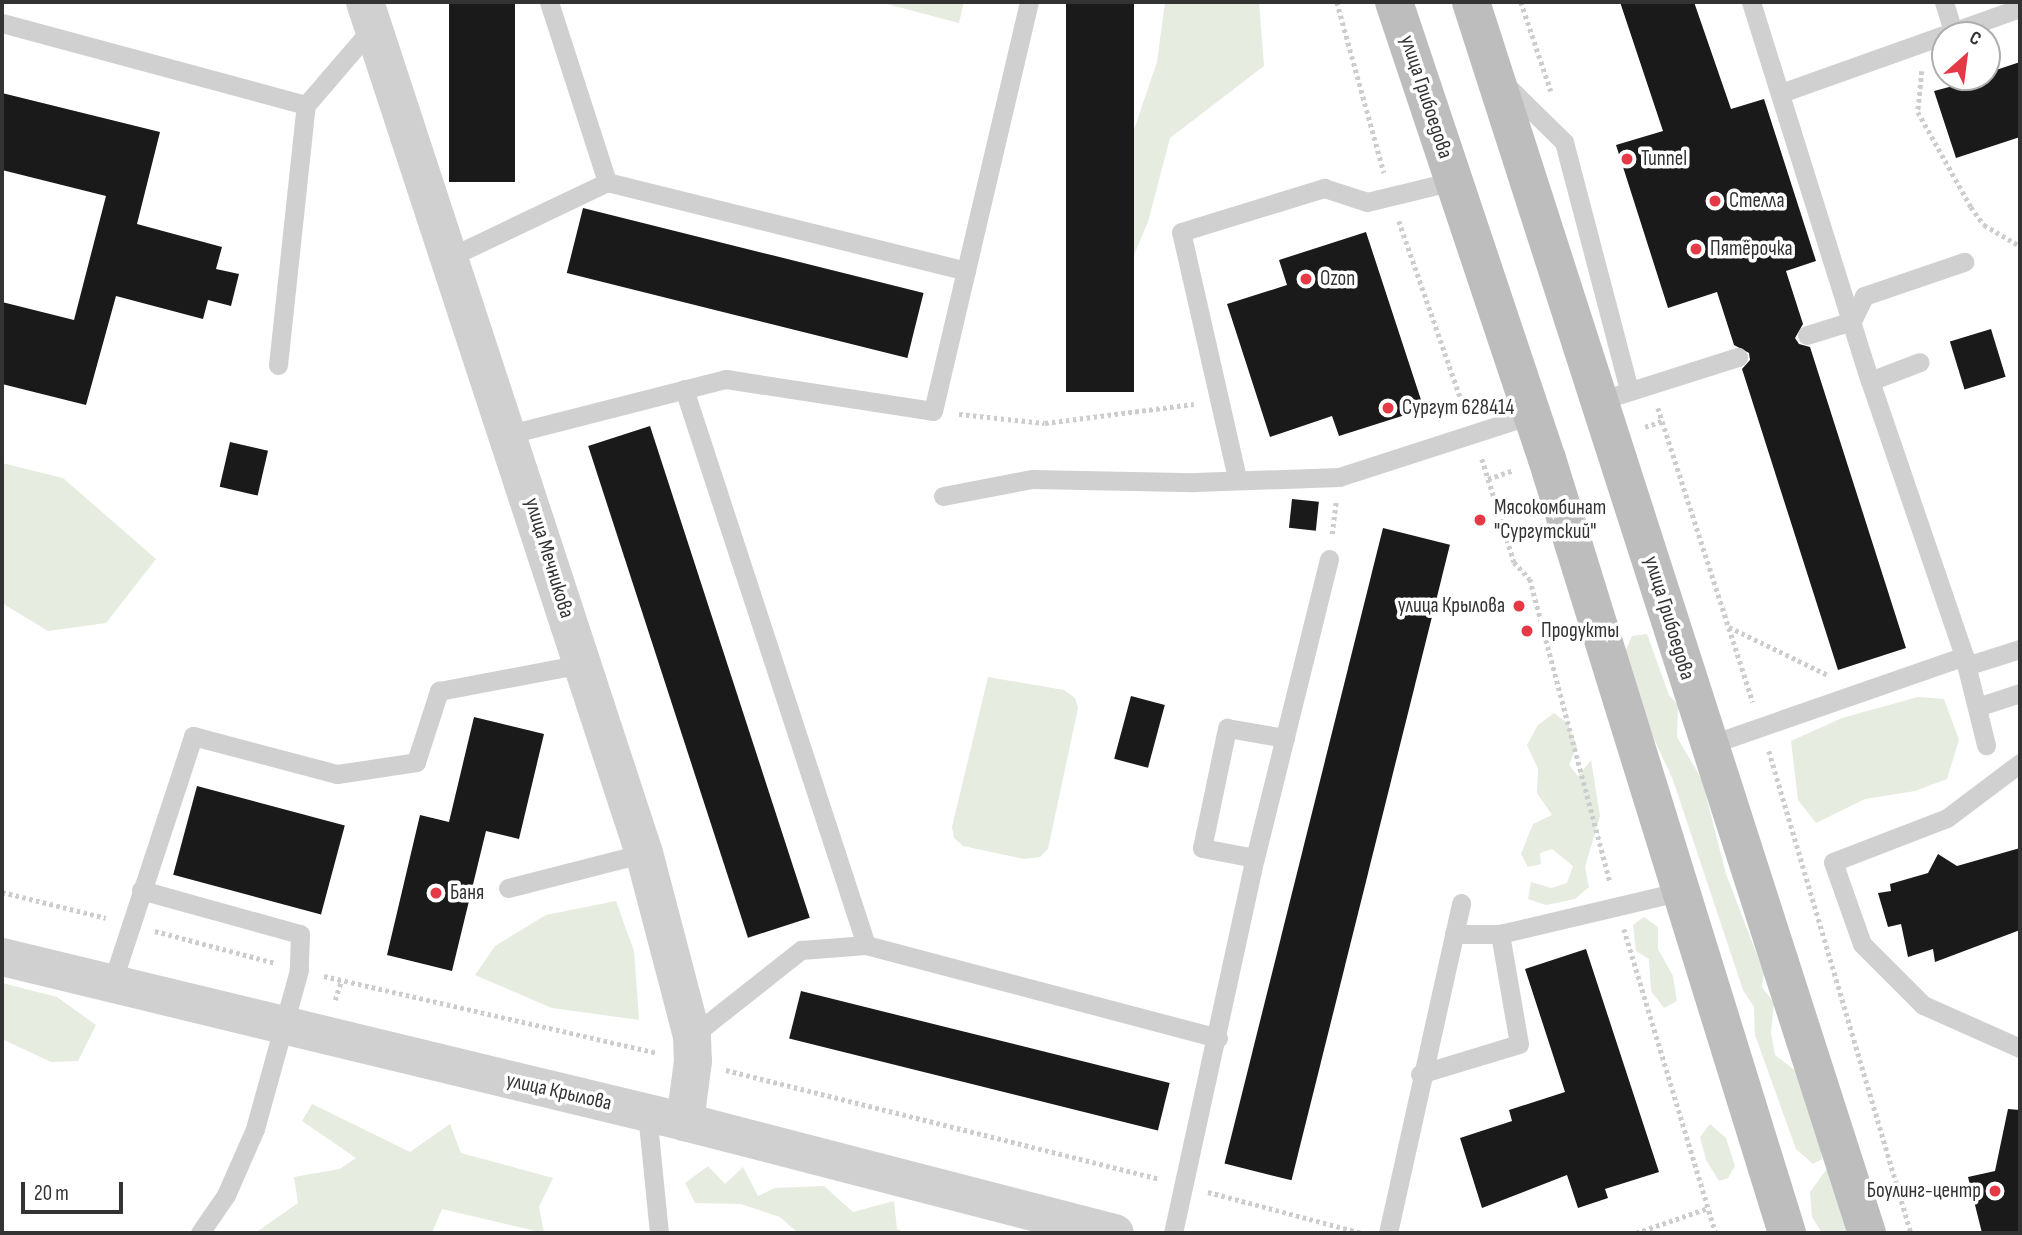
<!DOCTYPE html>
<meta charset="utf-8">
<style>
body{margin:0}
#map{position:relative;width:2022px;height:1235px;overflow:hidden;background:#fff;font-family:"Sofia Sans Condensed",sans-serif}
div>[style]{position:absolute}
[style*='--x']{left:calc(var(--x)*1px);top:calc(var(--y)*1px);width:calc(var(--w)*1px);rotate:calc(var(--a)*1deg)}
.green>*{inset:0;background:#e6ecdf}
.building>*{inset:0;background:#1a1a1a;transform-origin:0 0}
.path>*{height:4.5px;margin-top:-2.25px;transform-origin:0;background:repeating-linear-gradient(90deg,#cdcdcd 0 3.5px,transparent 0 7px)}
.service>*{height:19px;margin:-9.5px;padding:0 9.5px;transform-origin:9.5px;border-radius:9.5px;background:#d0d0d0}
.minor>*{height:38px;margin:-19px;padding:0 19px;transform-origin:19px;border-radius:19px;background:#d0d0d0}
.secondary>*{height:38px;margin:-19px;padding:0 19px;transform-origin:19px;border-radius:19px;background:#bdbdbd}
.dots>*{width:19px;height:19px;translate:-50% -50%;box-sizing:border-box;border:4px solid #fff;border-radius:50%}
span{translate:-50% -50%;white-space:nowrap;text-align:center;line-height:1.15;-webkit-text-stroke:7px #fff;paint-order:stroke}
.street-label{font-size:21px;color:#333}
.poi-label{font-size:21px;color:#333}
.left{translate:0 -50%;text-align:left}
.right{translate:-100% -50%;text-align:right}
.frame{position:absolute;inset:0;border:4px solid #333;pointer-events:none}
.north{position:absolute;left:1931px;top:21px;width:70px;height:70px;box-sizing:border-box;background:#fff;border:2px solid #adadad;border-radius:50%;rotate:28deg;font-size:19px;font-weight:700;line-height:28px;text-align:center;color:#333}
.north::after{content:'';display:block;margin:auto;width:24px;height:32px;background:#e63946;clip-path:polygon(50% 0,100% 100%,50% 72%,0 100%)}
.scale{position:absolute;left:21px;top:1182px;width:102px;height:32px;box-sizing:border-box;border:4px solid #333;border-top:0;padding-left:9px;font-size:21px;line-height:24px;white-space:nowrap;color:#333;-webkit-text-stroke:5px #fff;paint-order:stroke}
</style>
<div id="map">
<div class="green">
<div style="clip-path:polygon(879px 2px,964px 2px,959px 23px)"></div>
<div style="clip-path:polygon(1165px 2px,1259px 2px,1264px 66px,1170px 138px,1148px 222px,1122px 283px,1122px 165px,1157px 62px)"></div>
<div style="clip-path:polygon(2px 463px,63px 478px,156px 559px,106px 623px,48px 631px,2px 603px)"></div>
<div style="clip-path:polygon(1647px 634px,1669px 695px,1678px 705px,1677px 737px,1702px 780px,1726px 874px,1764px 973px,1762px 987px,1774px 1003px,1771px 1033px,1775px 1055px,1806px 1079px,1820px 1133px,1822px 1159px,1813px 1164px,1796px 1149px,1755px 1035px,1754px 1007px,1743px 990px,1673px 780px,1648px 726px,1626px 650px,1632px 636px)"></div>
<div style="clip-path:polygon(988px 677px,1064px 690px,1075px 698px,1078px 708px,1048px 849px,1040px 857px,1024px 859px,963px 846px,954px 838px,952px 827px)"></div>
<div style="clip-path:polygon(1918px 697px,1944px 699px,1959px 740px,1947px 779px,1915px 791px,1865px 799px,1816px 823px,1798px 800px,1791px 741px,1842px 718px)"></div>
<div style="clip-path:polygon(1554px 713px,1568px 724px,1577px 746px,1569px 765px,1578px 776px,1591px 760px,1600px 816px,1585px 867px,1589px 887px,1575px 899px,1546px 905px,1528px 899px,1531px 882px,1552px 888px,1567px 883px,1573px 866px,1552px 849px,1540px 853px,1541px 864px,1528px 867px,1521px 854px,1533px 824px,1552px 815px,1537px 793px,1538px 769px,1527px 745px,1538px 725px)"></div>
<div style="clip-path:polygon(616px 901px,634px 951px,639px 1020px,552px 1008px,475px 975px,495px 946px,546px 915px)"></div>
<div style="clip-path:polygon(1644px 917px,1658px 927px,1658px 949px,1673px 976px,1677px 1001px,1664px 1008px,1651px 991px,1649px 959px,1636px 951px,1633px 925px)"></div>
<div style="clip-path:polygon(2px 983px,57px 997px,96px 1025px,78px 1061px,51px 1062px,2px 1039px)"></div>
<div style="clip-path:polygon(312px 1104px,410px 1152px,450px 1124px,461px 1153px,553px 1178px,539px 1207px,544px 1233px,442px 1209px,432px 1233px,255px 1233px,298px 1203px,294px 1177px,340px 1169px,356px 1158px,302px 1121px)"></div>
<div style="clip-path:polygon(1710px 1124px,1726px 1138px,1735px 1166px,1728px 1178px,1719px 1181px,1706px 1160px,1700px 1137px)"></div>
<div style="clip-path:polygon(708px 1166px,725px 1184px,743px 1167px,758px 1196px,775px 1188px,824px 1186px,853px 1212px,894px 1201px,897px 1229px,906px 1233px,798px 1233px,780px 1217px,741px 1204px,695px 1203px,685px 1183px)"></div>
<div style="clip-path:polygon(1829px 1166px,1847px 1230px,1845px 1233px,1822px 1233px,1812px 1217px,1810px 1192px)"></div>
</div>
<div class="building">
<div style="left:449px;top:2px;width:66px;height:180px"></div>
<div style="left:1066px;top:2px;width:68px;height:390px"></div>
<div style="clip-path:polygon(1620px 2px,1694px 2px,1731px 109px,1764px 99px,1816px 261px,1786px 271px,1803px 324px,1795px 338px,1799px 344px,1810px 347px,1906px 648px,1838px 670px,1742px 369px,1750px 360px,1749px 353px,1734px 345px,1717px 292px,1668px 308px,1616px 145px,1663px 131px)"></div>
<div style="clip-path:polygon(2020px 62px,2020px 137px,1956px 158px,1934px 91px,1987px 77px,1987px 73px)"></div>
<div style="clip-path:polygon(2px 93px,160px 132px,137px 224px,222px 247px,216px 269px,239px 274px,231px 306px,208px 300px,203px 319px,116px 296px,86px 405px,2px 384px,2px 302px,74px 320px,106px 196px,2px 170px)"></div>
<div style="left:583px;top:208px;width:351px;height:67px;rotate:14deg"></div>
<div style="clip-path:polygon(1366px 232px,1424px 409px,1339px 436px,1332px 416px,1270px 437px,1227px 304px,1287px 285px,1279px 260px)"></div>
<div style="left:1991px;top:329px;width:50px;height:43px;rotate:73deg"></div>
<div style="left:650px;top:426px;width:517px;height:65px;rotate:72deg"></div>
<div style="left:230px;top:442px;width:39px;height:46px;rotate:13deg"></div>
<div style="left:1292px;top:499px;width:27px;height:29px;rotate:6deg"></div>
<div style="left:1383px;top:528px;width:69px;height:655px;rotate:14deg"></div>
<div style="left:1131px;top:696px;width:35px;height:65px;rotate:15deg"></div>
<div style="clip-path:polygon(474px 717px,544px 734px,519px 839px,486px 831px,452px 971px,387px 955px,420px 815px,449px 822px)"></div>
<div style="left:197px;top:786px;width:153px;height:92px;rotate:15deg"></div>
<div style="clip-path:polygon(2020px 848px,2020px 930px,1935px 962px,1933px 949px,1908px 957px,1901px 924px,1888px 927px,1878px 893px,1891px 891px,1890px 884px,1928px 873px,1938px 854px,1957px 866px)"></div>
<div style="clip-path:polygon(1586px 949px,1659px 1172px,1605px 1189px,1608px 1198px,1578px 1208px,1567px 1175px,1482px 1208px,1460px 1138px,1512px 1121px,1509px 1110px,1565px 1092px,1525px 969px)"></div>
<div style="left:801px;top:991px;width:380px;height:49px;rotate:14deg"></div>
<div style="clip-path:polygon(2008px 1109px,2020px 1110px,2020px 1233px,1982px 1233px,1968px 1177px,1995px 1171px)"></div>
</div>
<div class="path">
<div style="--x:1337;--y:2;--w:177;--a:74.6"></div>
<div style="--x:1521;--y:2;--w:94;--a:71.4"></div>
<div style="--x:1922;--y:71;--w:41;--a:95.6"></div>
<div style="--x:1918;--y:112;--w:109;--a:60.8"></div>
<div style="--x:1971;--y:207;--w:22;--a:54"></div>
<div style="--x:1984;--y:225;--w:42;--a:30.3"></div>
<div style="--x:1399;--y:221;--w:198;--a:70.8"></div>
<div style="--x:1658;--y:408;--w:309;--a:72.1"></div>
<div style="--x:959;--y:414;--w:86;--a:6"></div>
<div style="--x:1045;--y:423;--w:150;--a:-7.3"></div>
<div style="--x:1645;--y:427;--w:18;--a:-19"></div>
<div style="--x:1482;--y:459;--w:108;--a:72.7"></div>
<div style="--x:1514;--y:562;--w:23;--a:47"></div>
<div style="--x:1530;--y:579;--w:312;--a:75.2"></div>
<div style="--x:1488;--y:479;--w:28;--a:-19"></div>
<div style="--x:1332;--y:534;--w:33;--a:-83"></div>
<div style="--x:1729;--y:627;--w:110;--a:25.9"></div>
<div style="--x:1769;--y:751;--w:502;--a:73.58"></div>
<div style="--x:2;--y:892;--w:107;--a:14"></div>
<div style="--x:1624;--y:929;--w:318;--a:73.2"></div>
<div style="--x:155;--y:931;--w:124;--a:14.9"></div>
<div style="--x:324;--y:976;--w:342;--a:13"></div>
<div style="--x:335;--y:1000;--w:20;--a:-72"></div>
<div style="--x:726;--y:1070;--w:447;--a:14.1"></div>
<div style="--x:1208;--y:1192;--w:159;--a:14.9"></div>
<div style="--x:1636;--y:1233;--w:76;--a:-19.1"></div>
</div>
<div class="service">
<div style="--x:549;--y:2;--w:189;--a:72.1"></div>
<div style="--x:607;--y:182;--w:370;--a:13.9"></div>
<div style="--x:1751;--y:2;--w:397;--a:72.6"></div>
<div style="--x:1870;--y:381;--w:291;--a:71.1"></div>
<div style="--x:1964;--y:656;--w:92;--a:76.1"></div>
<div style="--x:1944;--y:2;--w:28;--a:73"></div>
<div style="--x:2;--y:23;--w:315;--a:15.1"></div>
<div style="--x:1506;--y:85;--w:81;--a:44.5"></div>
<div style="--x:1564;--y:142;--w:256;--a:75.3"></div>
<div style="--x:1781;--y:93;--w:254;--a:-19.6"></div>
<div style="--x:448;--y:258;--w:176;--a:-25.5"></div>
<div style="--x:1807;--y:335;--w:47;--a:-17.3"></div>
<div style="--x:1852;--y:321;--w:28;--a:-64"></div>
<div style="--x:1864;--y:296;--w:106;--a:-18.8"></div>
<div style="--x:278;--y:365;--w:262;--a:-83.9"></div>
<div style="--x:306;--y:105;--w:103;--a:-49.3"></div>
<div style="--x:1870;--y:381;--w:53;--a:-20.8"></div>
<div style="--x:684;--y:389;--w:585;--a:71.87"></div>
<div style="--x:866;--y:945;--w:364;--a:14.8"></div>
<div style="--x:1618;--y:395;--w:126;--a:-17.6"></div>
<div style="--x:510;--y:434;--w:223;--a:-14.3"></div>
<div style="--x:726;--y:379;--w:209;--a:8.8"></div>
<div style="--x:933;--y:411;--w:420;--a:-76.8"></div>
<div style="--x:1237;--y:478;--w:252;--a:-102.8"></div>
<div style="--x:1181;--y:232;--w:150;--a:-17.1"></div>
<div style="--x:1324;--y:188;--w:45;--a:18"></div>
<div style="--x:1367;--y:202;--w:89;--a:-13.6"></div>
<div style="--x:943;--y:496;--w:91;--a:-10.8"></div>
<div style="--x:1032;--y:479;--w:163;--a:1.1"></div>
<div style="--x:1195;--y:482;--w:144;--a:-2"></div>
<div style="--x:1339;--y:477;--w:202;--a:-17.9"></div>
<div style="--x:1966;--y:666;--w:57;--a:-17.5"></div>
<div style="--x:1977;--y:707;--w:45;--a:-18"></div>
<div style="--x:1709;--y:745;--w:270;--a:-19.2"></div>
<div style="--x:2020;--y:763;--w:91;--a:143"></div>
<div style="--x:1947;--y:818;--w:122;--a:158.9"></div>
<div style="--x:1833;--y:862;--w:87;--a:70.5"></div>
<div style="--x:1862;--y:944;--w:86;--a:45"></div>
<div style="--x:1923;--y:1005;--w:106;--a:23.9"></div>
<div style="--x:1255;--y:858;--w:54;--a:-169.3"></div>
<div style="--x:1202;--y:848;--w:123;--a:-78.2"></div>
<div style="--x:1227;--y:728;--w:59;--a:9.8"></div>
<div style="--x:508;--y:888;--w:140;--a:-14.4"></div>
<div style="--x:141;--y:890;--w:165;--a:15.5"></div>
<div style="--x:300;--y:934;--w:36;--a:92"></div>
<div style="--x:299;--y:970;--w:165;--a:105.5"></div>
<div style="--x:255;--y:1129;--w:72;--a:113.7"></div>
<div style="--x:226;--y:1195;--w:46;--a:124.4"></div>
<div style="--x:1454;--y:934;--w:46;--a:0"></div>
<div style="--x:1500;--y:934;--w:183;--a:-13.3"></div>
<div style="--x:112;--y:983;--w:260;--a:-71.8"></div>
<div style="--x:193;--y:736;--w:149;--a:14.8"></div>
<div style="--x:337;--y:774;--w:80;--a:-8.6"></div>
<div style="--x:416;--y:762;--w:75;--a:-72.1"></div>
<div style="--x:439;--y:691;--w:146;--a:-10.7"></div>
<div style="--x:692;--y:1036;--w:139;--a:-38.3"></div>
<div style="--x:801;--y:950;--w:65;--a:-4.4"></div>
<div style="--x:1420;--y:1074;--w:103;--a:-16.9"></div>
<div style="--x:1519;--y:1044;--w:112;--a:-99.8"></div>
<div style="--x:647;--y:1113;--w:121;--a:84.3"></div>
<div style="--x:1173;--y:1233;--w:384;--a:-77.7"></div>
<div style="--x:1255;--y:858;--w:308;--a:-76.1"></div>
<div style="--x:1388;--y:1233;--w:338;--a:-77.5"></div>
</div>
<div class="minor">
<div style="--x:365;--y:2;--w:896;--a:71.85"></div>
<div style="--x:644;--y:853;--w:189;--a:75.3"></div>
<div style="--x:692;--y:1036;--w:25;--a:88"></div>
<div style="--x:693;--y:1061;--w:62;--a:97.5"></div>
<div style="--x:2;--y:957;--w:703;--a:13.58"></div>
<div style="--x:685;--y:1122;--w:444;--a:14.5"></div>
</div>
<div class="secondary">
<div style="--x:1394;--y:2;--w:482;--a:71.5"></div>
<div style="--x:1547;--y:459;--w:810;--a:72.77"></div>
<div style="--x:1471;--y:2;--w:1293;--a:72.17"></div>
</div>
<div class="dots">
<div style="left:1627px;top:159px;background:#e63946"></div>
<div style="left:1715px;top:201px;background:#e63946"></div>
<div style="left:1696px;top:249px;background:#e63946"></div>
<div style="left:1306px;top:279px;background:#e63946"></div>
<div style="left:1388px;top:408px;background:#e63946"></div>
<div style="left:1480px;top:520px;background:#e63946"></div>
<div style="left:1519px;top:606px;background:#e63946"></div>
<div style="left:1527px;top:631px;background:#e63946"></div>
<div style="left:436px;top:893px;background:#e63946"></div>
<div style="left:1995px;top:1191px;background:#e63946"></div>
</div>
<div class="street-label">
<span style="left:1426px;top:97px;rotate:72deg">улица Грибоедова</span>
<span style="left:549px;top:558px;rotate:73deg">улица Мечникова</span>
<span style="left:1669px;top:618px;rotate:73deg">улица Грибоедова</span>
<span style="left:559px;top:1092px;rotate:13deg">улица Крылова</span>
</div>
<div class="poi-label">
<span class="left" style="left:1641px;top:159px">Tunnel</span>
<span class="left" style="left:1729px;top:201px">Стелла</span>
<span class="left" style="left:1710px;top:249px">Пятёрочка</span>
<span class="left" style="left:1320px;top:279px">Ozon</span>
<span class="left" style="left:1402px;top:408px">Сургут 628414</span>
<span class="left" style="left:1494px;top:520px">Мясокомбинат<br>"Сургутский"</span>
<span class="right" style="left:1505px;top:606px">улица Крылова</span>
<span class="left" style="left:1541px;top:631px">Продукты</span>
<span class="left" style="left:450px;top:893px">Баня</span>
<span class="right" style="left:1981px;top:1191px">Боулинг-центр</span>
</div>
<div class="frame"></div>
<div class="north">С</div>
<div class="scale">20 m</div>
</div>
